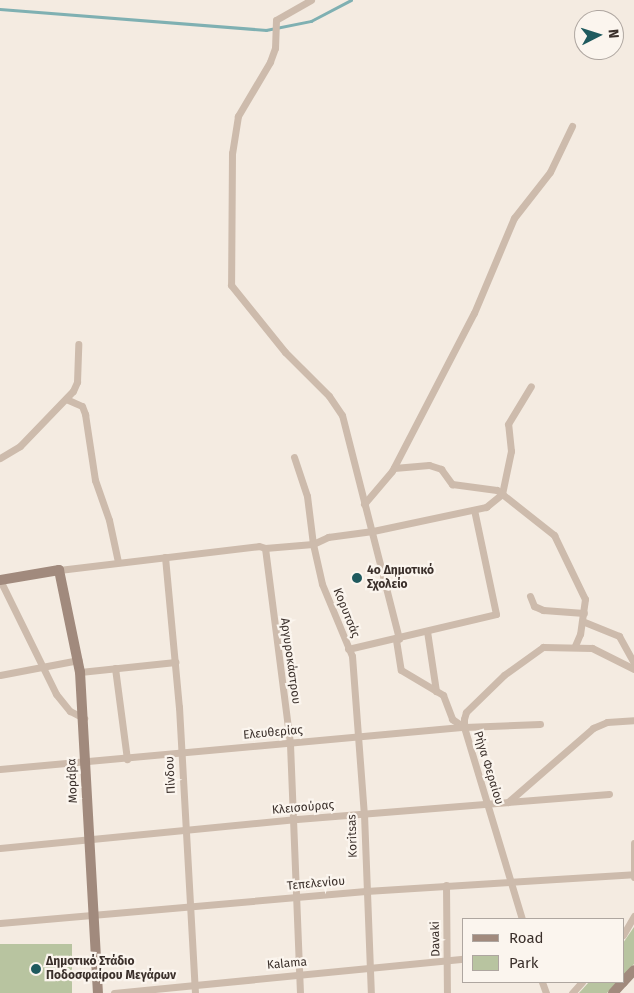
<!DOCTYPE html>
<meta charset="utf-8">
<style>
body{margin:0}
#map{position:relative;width:634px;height:993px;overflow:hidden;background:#f4ebe1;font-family:"Fira Sans",sans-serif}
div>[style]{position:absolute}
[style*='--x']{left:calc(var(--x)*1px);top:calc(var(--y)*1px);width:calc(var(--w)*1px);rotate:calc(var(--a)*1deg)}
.green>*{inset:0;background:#b8c4a0;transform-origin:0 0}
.stream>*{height:2.5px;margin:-1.25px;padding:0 1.25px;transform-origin:1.25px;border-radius:1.25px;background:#7fb0b2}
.street>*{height:7px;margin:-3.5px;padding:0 3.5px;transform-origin:3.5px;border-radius:3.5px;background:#cdbbac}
.secondary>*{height:10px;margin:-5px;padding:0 5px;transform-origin:5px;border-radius:5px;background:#a18a7d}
.dots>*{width:14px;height:14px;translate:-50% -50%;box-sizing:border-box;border:2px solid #fbf5ee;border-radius:50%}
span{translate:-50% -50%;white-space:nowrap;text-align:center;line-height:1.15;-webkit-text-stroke:4.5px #fbf5ee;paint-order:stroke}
.poi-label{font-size:12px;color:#3b302b;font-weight:700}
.left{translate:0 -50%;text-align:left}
.street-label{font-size:12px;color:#3b302b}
.legend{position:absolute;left:462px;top:918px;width:162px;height:65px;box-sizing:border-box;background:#fbf5ee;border:1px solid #aea6a0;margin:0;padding:6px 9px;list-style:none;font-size:15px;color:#3b302b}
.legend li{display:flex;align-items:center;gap:10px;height:25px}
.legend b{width:25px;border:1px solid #aea6a0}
.north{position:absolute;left:574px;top:10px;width:50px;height:50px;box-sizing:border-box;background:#fbf5ee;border:1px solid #aea6a0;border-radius:50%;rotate:85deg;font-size:14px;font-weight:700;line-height:20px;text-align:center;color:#3b302b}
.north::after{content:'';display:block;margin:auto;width:18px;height:22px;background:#1f5a5e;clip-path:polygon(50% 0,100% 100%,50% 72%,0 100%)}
</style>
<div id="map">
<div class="green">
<div style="clip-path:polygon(634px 927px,634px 964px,623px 976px,623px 943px)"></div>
<div style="left:0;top:944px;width:72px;height:49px"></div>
<div style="clip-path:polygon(589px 982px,617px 982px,607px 993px,579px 993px)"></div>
</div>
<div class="stream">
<div style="--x:0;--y:9;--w:267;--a:4.5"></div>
<div style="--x:266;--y:30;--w:46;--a:-11.3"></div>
<div style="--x:311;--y:21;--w:45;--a:-27.7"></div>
</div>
<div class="street">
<div style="--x:311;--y:0;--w:40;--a:150.3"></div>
<div style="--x:276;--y:20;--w:28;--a:92"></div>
<div style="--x:275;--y:48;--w:15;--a:110"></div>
<div style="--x:270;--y:62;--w:63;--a:120.7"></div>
<div style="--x:238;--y:116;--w:37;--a:99"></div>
<div style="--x:232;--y:153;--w:132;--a:90.4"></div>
<div style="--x:231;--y:285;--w:86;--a:51.1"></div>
<div style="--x:285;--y:352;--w:62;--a:45"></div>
<div style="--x:329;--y:396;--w:23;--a:56"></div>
<div style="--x:342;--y:415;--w:231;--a:75.7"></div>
<div style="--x:66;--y:399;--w:17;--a:24"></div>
<div style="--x:82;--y:406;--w:9;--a:69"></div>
<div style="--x:85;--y:414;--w:67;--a:81.4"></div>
<div style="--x:95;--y:480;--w:42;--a:70.7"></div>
<div style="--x:109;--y:520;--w:43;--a:77.9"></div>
<div style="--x:294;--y:457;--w:41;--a:71.6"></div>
<div style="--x:307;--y:496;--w:48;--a:82.9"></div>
<div style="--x:313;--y:544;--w:17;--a:-25"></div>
<div style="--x:328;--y:537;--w:45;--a:-7.6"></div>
<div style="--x:373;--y:531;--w:116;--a:-12"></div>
<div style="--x:486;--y:507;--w:21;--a:-39"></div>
<div style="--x:502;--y:494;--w:44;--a:-78.2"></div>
<div style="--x:511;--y:451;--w:27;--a:-96"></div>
<div style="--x:508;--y:424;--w:44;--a:-58.8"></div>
<div style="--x:0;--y:458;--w:23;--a:-31"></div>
<div style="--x:20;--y:446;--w:76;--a:-46.1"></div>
<div style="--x:73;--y:391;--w:10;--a:-66"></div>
<div style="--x:77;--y:382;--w:38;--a:-88"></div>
<div style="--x:394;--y:468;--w:35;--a:-5"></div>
<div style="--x:429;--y:465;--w:13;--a:18"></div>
<div style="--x:441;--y:469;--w:19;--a:54"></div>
<div style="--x:452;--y:484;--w:45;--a:7.6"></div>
<div style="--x:497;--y:490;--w:73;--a:38.3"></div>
<div style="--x:554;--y:535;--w:71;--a:64.2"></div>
<div style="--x:585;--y:599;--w:35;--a:98"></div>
<div style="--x:580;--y:634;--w:13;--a:113"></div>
<div style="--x:364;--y:504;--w:43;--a:-49.7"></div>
<div style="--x:392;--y:471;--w:178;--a:-62.6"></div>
<div style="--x:474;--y:313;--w:103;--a:-67.2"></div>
<div style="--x:514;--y:218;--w:58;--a:-52"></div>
<div style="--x:550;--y:172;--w:51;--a:-64.4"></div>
<div style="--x:265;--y:548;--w:48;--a:-4.8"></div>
<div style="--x:313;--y:544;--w:41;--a:77.3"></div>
<div style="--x:322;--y:584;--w:78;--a:67.4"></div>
<div style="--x:352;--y:656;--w:158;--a:85.7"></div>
<div style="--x:364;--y:814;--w:179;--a:87.8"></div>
<div style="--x:165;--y:557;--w:151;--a:84.7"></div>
<div style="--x:179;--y:707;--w:286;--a:86.8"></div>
<div style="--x:59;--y:570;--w:201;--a:-6.8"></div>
<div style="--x:259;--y:546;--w:6;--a:18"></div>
<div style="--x:265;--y:548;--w:198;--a:82.7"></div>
<div style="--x:290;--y:744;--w:249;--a:87.7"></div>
<div style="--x:0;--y:580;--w:127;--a:63.8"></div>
<div style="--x:56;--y:694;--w:22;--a:51"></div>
<div style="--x:70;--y:711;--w:16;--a:27"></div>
<div style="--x:530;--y:596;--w:11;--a:68"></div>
<div style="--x:534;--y:606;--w:10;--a:24"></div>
<div style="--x:543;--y:610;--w:41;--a:4.2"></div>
<div style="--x:582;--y:621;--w:40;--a:22"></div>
<div style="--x:619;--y:636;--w:31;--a:61"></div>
<div style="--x:427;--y:631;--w:61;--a:81.5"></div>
<div style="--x:396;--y:640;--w:30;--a:81"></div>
<div style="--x:401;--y:670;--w:49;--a:30.8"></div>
<div style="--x:443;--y:695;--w:26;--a:69"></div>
<div style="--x:452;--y:719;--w:14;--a:34"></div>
<div style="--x:464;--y:727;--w:201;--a:73.2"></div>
<div style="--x:348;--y:649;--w:152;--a:-13.3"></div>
<div style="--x:496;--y:614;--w:106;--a:-101.9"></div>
<div style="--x:115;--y:668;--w:92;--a:82.5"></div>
<div style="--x:80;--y:672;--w:96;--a:-6"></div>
<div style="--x:0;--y:675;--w:80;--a:-10.8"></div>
<div style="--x:540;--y:724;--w:76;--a:177.7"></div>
<div style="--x:464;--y:727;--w:8;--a:-90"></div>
<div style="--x:464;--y:719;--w:7;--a:-74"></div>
<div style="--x:466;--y:712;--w:53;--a:-44.2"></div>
<div style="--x:504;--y:675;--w:48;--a:-35.7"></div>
<div style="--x:543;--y:647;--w:49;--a:1.2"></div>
<div style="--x:592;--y:648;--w:47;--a:26.6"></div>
<div style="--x:0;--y:769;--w:466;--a:-5.2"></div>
<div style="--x:508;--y:802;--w:113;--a:-41"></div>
<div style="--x:593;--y:728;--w:15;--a:-23"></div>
<div style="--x:607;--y:722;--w:27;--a:-4"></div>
<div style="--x:0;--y:848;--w:298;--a:-5.6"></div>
<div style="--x:297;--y:819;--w:313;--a:-4.6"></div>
<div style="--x:634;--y:877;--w:34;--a:-90"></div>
<div style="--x:446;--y:885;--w:108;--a:89.5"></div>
<div style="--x:0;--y:923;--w:367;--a:-5"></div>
<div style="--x:366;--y:891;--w:269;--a:-3.6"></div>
<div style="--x:623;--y:935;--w:22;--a:-60"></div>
<div style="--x:542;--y:982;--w:12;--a:70"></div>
<div style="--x:114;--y:993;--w:351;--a:-5.6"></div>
<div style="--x:572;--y:993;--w:15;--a:-48"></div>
</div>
<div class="secondary">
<div style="--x:0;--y:580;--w:60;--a:-9.6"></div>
<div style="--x:59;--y:570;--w:104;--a:78.4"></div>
<div style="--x:80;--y:672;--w:322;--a:86.8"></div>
<div style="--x:623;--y:982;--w:16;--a:-47"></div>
<div style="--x:613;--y:993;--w:15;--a:-48"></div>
</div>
<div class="dots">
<div style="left:357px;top:578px;background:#1f5a5e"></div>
<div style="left:36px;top:969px;background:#1f5a5e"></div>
</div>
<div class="poi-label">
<span class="left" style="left:367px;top:578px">4ο Δημοτικό<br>Σχολείο</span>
<span class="left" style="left:46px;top:969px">Δημοτικό Στάδιο<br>Ποδοσφαίρου Μεγάρων</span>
</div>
<div class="street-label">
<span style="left:346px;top:613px;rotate:68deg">Κορυτσάς</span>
<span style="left:290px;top:661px;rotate:82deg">Αργυροκάστρου</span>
<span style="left:273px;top:733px;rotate:-5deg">Ελευθερίας</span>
<span style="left:488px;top:768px;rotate:73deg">Ρήγα Φεραίου</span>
<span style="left:171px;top:775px;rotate:-93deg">Πίνδου</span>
<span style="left:73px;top:781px;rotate:-92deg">Μοράβα</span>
<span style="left:303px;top:808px;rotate:-5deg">Κλεισούρας</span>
<span style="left:353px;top:836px;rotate:-92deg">Koritsas</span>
<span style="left:316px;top:884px;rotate:-5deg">Τεπελενίου</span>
<span style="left:436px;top:939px;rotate:-91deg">Davaki</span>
<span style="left:287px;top:964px;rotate:-5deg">Kalama</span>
</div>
<ul class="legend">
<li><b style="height:6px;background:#a18a7d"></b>Road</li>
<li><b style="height:14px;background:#b8c4a0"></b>Park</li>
</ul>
<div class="north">N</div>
</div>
